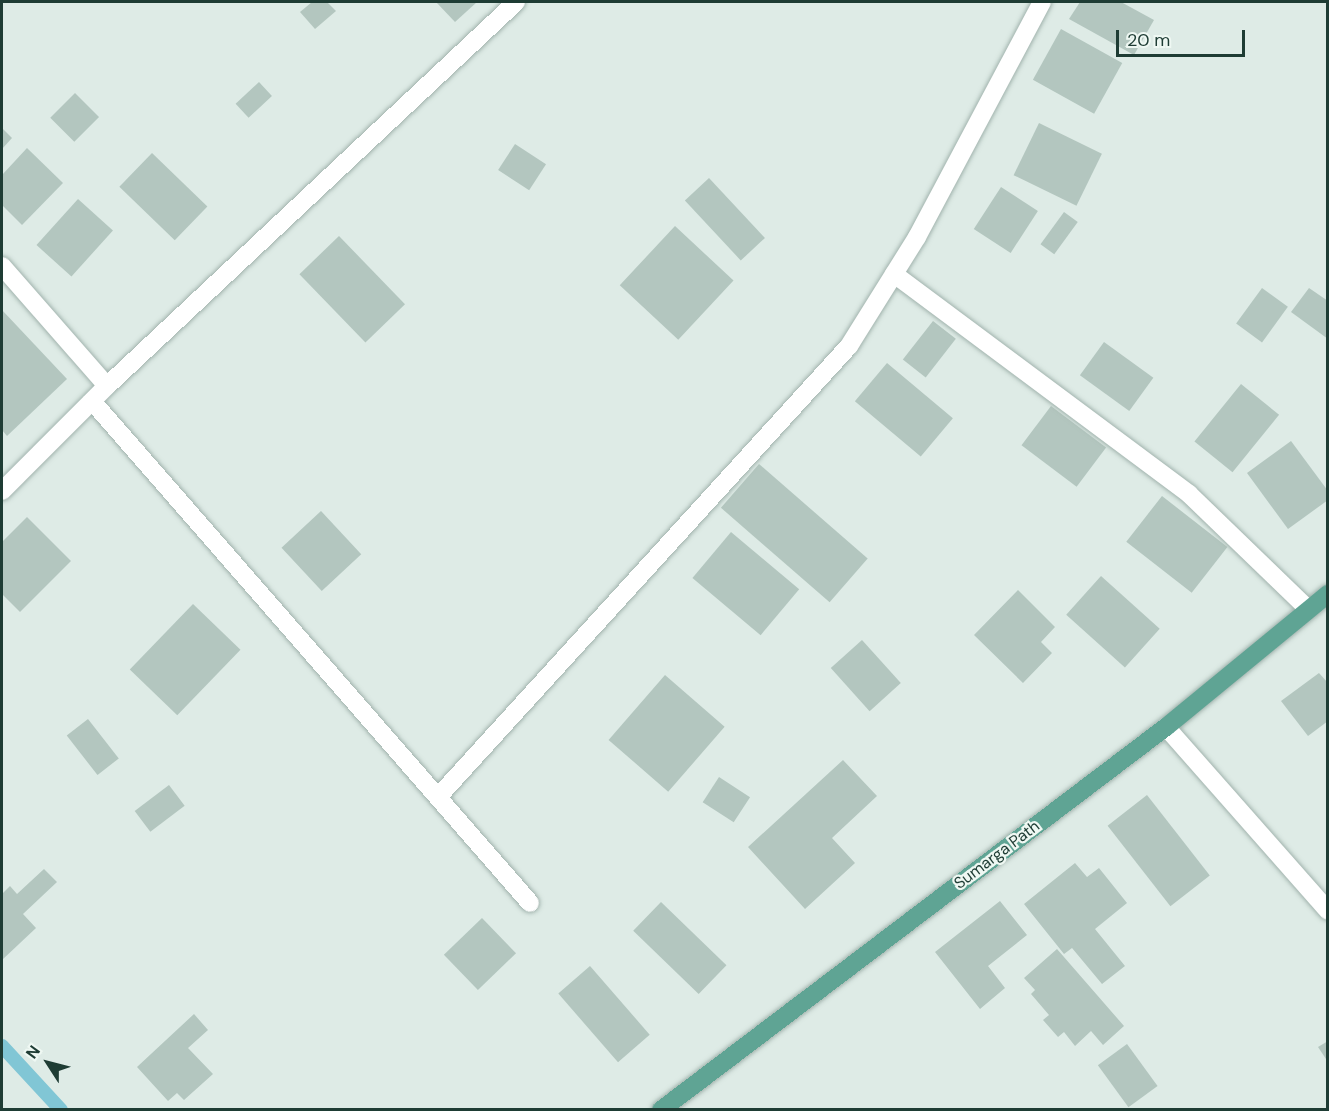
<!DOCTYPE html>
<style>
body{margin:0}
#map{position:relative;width:1329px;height:1111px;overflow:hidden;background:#deebe6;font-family:"DM Sans",sans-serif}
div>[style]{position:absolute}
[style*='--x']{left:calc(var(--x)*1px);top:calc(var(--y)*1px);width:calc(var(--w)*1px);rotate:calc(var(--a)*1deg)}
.stream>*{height:14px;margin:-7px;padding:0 7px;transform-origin:7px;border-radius:7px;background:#81c6d5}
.building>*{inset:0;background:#b3c6bf;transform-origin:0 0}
.roads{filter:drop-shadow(0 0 2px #a1b3ad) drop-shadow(0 0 2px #a1b3ad)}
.minor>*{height:18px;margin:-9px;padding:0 9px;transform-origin:9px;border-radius:9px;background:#fff}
.major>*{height:18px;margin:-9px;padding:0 9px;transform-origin:9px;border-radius:9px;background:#5fa494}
span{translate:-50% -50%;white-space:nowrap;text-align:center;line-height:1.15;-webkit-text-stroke:4.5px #eff8f3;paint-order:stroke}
.street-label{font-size:16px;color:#1e3c34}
.frame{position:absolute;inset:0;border:3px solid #1e3c34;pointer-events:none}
.north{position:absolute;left:18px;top:1033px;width:60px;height:60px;-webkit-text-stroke:4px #eff8f3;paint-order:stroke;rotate:306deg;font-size:16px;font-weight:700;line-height:24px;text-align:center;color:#1e3c34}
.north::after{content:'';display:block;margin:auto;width:21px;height:27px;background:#1e3c34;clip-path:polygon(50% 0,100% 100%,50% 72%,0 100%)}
.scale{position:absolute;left:1116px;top:30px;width:129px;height:27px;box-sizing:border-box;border:3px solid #1e3c34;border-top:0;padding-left:8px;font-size:18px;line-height:21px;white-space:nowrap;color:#1e3c34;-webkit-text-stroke:4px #eff8f3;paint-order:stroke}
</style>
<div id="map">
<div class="stream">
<div style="--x:2;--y:1046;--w:87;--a:47.3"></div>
</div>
<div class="building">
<div style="clip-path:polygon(312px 2px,327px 2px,336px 11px,315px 29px,300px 12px)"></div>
<div style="clip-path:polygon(436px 2px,477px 2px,455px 22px)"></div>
<div style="clip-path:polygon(1080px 2px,1121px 2px,1154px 20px,1134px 55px,1069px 19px)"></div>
<div style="left:1061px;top:29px;width:70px;height:58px;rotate:29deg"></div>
<div style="left:259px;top:82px;width:19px;height:32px;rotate:47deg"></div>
<div style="left:75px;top:93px;width:34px;height:35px;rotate:45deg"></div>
<div style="left:1039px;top:123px;width:70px;height:58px;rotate:26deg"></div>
<div style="clip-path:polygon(2px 128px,12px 138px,2px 149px)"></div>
<div style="left:515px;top:144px;width:37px;height:31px;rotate:33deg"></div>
<div style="clip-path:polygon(27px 148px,63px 183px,22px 225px,2px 205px,2px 175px)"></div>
<div style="left:152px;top:153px;width:77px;height:47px;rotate:44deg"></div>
<div style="left:709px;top:178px;width:82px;height:33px;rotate:47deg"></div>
<div style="left:1001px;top:187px;width:44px;height:50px;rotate:33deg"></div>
<div style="left:78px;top:199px;width:47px;height:62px;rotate:42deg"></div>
<div style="left:1064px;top:212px;width:17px;height:40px;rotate:36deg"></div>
<div style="left:675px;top:226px;width:80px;height:81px;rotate:43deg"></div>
<div style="left:339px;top:236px;width:95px;height:55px;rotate:46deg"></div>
<div style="left:1262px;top:288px;width:32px;height:44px;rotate:36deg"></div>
<div style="clip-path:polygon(1309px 288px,1328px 301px,1328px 339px,1291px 312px)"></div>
<div style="clip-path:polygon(2px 310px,67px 379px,7px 436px,2px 430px)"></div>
<div style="left:933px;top:321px;width:29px;height:49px;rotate:38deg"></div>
<div style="left:1104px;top:342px;width:61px;height:41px;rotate:36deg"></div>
<div style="left:887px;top:363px;width:86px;height:50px;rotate:40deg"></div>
<div style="left:1241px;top:384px;width:49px;height:74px;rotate:39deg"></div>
<div style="left:1051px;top:406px;width:69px;height:49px;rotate:37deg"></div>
<div style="clip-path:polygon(1291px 441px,1328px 491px,1328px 500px,1288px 529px,1247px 473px)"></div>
<div style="left:759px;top:464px;width:144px;height:58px;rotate:41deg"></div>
<div style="left:1162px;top:496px;width:83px;height:58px;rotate:38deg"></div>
<div style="left:321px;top:511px;width:59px;height:54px;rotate:47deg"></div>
<div style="clip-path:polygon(27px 517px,71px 561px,20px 612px,2px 594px,2px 542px)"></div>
<div style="left:731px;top:532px;width:89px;height:60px;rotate:40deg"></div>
<div style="left:1101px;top:576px;width:79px;height:52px;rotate:42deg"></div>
<div style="clip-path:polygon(1018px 590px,1055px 627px,1041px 642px,1052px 653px,1023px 683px,974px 635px)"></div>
<div style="left:193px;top:604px;width:66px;height:91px;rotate:44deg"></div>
<div style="left:862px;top:640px;width:58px;height:42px;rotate:48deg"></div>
<div style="clip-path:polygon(1319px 673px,1328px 683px,1328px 721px,1308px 736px,1281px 701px)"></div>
<div style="left:665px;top:675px;width:79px;height:86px;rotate:41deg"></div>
<div style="left:88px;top:719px;width:50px;height:27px;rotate:52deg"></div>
<div style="clip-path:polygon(843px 760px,877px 796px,832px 838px,855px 863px,805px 909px,748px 847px)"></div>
<div style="left:719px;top:777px;width:37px;height:30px;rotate:33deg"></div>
<div style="left:169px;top:785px;width:26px;height:43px;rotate:53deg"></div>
<div style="left:1147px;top:795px;width:102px;height:50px;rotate:52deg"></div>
<div style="clip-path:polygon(1075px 863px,1087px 877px,1099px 868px,1127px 903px,1095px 929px,1125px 966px,1102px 984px,1072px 948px,1064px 954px,1024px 904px)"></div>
<div style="clip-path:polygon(44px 869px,57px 882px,23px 914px,36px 928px,2px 960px,2px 894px,10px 886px,17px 894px)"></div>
<div style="clip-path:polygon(1000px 901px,1027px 935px,988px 966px,1005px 988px,980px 1009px,935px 952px)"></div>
<div style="left:661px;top:902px;width:91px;height:40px;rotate:44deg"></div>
<div style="left:482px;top:918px;width:49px;height:53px;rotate:46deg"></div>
<div style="clip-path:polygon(1057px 949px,1124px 1026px,1103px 1045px,1091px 1031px,1075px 1046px,1064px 1032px,1058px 1037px,1043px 1020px,1049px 1015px,1031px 994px,1035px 990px,1024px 978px)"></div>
<div style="left:590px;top:966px;width:91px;height:42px;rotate:49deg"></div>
<div style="clip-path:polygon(194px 1014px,208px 1030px,188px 1048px,213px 1074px,184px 1100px,177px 1093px,168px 1101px,137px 1067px)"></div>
<div style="clip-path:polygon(1328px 1041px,1328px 1062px,1318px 1047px)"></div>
<div style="left:1127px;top:1044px;width:52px;height:36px;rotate:54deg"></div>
</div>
<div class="roads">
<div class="minor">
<div style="--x:2;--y:266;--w:159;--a:48.8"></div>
<div style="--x:894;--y:274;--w:368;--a:36.7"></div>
<div style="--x:1189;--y:494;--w:165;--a:44"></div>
<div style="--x:92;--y:401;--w:666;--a:48.89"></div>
<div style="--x:2;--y:491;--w:148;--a:-45"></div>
<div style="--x:107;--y:386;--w:561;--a:-43.19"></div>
<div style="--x:1166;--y:727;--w:245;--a:48.6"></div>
<div style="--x:438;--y:797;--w:610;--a:-47.66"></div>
<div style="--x:849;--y:346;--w:128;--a:-58"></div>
<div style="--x:917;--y:237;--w:266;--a:-62"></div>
</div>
<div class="major">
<div style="--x:661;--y:1110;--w:634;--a:-37.18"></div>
<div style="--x:1166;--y:727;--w:210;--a:-39.4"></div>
</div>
</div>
<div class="street-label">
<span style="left:997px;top:855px;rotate:-37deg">Sumarga Path</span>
</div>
<div class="frame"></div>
<div class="north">N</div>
<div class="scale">20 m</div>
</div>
